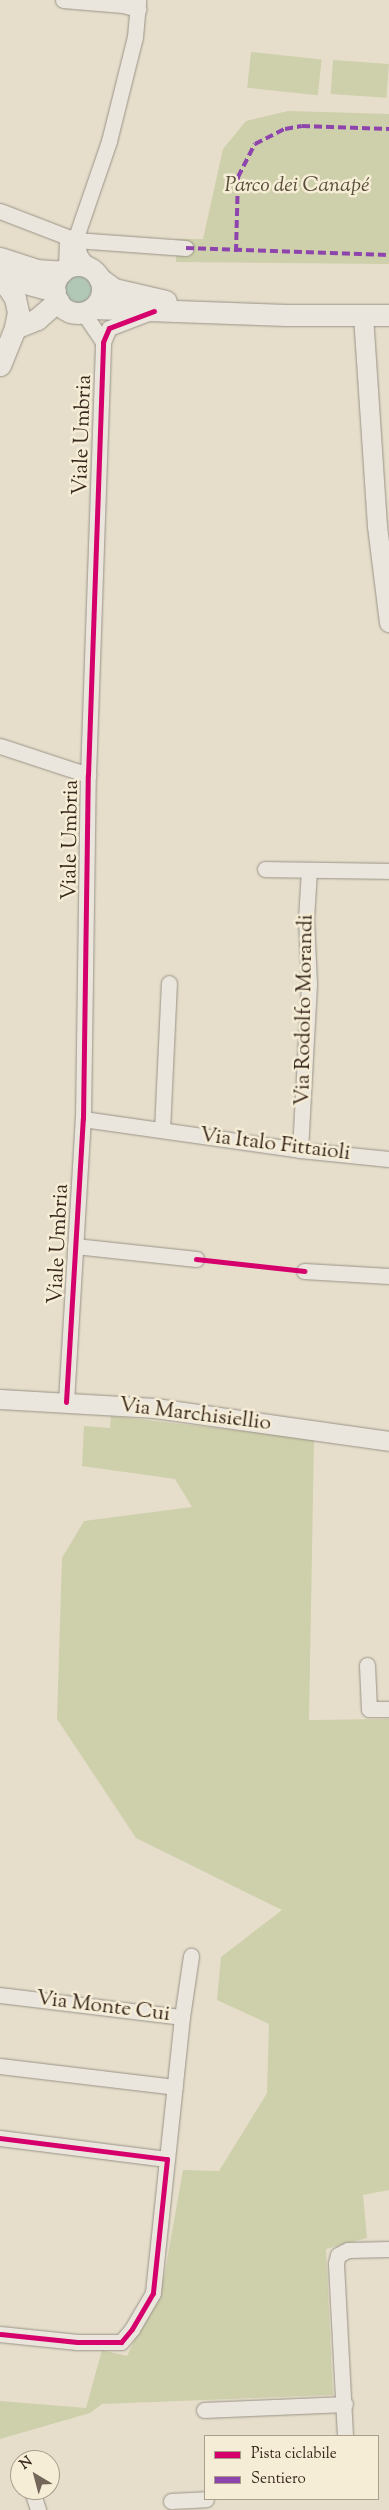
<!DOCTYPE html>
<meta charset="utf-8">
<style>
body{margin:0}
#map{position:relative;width:389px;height:2510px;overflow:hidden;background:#e6decb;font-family:"Sorts Mill Goudy",serif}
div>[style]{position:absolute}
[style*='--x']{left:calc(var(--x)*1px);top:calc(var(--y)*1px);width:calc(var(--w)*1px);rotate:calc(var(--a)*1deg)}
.green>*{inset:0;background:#cecfab;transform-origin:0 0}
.water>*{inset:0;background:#b2c8b6}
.round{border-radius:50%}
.roads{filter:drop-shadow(0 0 1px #9a9387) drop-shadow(0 0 1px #9a9387)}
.minor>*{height:15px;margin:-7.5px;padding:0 7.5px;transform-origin:7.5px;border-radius:7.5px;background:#ebe6dd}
.tertiary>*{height:19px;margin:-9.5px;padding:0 9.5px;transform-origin:9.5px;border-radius:9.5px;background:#ebe6dd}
.secondary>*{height:21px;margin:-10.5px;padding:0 10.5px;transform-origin:10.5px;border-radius:10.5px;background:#ebe6dd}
.secondary>.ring{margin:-10.5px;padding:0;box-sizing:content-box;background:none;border:21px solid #ebe6dd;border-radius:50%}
.quiet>*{height:4px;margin-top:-2px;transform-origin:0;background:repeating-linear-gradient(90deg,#8e44ad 0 8px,transparent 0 12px)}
.cycleway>*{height:5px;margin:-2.5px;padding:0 2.5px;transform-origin:2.5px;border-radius:2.5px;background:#d6006c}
span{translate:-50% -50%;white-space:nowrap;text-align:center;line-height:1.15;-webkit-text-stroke:5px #f6edd6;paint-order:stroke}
.park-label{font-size:21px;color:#584d38;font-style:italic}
.street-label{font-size:21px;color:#37261b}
.legend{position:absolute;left:204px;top:2435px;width:175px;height:65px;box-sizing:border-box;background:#f6edd6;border:1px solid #aa9d8b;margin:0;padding:6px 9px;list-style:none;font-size:15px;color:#37261b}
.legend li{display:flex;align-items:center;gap:10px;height:25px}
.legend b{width:25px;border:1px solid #aa9d8b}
.north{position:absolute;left:10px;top:2450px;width:50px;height:50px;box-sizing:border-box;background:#f6edd6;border:1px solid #aa9d8b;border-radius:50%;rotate:323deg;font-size:14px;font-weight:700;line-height:20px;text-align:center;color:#37261b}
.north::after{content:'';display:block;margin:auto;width:18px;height:22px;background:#746659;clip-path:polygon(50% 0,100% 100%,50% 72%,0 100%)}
</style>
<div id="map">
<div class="green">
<div style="left:251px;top:52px;width:71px;height:36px;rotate:6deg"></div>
<div style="left:333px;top:60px;width:56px;height:34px;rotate:4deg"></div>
<div style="clip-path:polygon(288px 111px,389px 114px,389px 264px,176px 262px,177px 239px,203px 239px,223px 149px,246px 121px)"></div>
<div style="clip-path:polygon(111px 1416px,314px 1439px,309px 1720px,389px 1719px,389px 2190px,363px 2195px,367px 2238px,326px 2249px,333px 2395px,102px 2404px,90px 2413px,0 2439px,0 2401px,86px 2408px,102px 2350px,127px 2356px,164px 2277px,183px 2170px,219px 2171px,267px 2093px,269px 2024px,217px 2000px,221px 1957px,282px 1910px,136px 1838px,57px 1719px,62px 1558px,84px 1521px,192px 1507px,175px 1479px,82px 1466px,84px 1426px,110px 1428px)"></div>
</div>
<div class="water">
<div class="round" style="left:64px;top:275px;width:28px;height:28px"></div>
</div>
<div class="roads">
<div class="minor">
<div style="--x:63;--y:0;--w:60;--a:4.8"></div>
<div style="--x:123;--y:5;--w:16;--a:15"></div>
<div style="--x:0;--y:211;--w:80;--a:21.1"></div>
<div style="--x:75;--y:240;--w:111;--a:4.1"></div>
<div style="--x:90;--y:268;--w:16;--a:-130"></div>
<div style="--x:80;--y:256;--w:17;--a:-107"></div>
<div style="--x:75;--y:240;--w:105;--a:-71"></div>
<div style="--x:109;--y:141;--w:107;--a:-76"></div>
<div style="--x:135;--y:37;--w:37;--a:-85"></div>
<div style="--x:66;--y:269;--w:32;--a:-88"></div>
<div style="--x:83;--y:312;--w:36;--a:56"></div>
<div style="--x:0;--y:746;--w:93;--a:18.2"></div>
<div style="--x:265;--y:869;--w:124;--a:0.9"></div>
<div style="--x:83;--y:1119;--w:219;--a:8.1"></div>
<div style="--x:300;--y:1150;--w:89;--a:5.8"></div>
<div style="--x:162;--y:1130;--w:147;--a:-87.3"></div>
<div style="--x:300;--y:1150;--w:166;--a:-86.9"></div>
<div style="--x:309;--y:984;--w:65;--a:-92.6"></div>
<div style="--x:306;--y:919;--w:49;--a:-86.5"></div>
<div style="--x:75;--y:1246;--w:122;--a:6.1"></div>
<div style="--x:304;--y:1271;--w:85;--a:3.4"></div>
<div style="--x:66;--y:1402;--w:284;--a:-86.6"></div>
<div style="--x:83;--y:1119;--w:344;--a:-89.2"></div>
<div style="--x:88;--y:775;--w:433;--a:-88"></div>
<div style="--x:103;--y:342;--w:15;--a:-67"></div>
<div style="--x:109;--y:328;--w:42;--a:-21"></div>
<div style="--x:367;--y:1665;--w:44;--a:87.4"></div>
<div style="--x:369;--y:1709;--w:20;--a:0"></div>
<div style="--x:0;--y:1995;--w:183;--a:6.9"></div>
<div style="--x:182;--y:2017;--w:143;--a:96"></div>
<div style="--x:182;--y:2017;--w:62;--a:-81.6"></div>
<div style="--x:0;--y:2066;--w:176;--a:6.8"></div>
<div style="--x:0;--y:2138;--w:168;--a:7.2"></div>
<div style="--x:167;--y:2159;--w:135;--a:96"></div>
<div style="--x:153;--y:2293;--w:42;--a:120.3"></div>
<div style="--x:132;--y:2329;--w:17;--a:130"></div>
<div style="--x:121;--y:2342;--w:44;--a:180"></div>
<div style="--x:77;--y:2342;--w:77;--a:-174.1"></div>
<div style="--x:204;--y:2410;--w:141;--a:-2.4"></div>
<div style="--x:345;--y:2436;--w:173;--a:-93"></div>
<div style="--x:336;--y:2263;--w:8;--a:-76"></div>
<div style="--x:338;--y:2255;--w:11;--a:-27"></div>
<div style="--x:348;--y:2250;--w:41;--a:-1.4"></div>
<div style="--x:32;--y:2491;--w:20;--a:72"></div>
<div style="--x:171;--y:2501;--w:35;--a:-3"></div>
</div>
<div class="tertiary">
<div style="--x:363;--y:315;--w:211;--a:86.2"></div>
<div style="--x:377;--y:526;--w:97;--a:82.9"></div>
<div style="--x:0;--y:1399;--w:155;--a:3.3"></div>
<div style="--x:155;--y:1408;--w:236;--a:8"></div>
</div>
<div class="secondary">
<div style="--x:0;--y:258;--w:38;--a:18"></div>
<div style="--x:36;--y:270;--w:26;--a:4"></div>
<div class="ring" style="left:54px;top:265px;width:27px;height:27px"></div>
<div style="--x:0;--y:276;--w:57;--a:15.3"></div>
<div style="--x:99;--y:278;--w:19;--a:36"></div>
<div style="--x:114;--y:289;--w:53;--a:13"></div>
<div style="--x:0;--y:281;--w:9;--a:36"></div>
<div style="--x:7;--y:286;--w:14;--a:56"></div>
<div style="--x:15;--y:298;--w:14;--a:78"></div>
<div style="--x:18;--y:312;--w:16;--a:101"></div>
<div style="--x:15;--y:328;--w:40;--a:112"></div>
<div style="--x:93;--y:308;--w:193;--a:2.1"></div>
<div style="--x:286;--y:315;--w:103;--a:0"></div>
<div style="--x:15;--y:328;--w:24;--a:-22"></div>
<div style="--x:37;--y:319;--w:28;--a:-41"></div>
</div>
</div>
<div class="quiet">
<div style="--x:186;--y:248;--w:203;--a:2"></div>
<div style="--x:236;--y:252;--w:75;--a:-88.5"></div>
<div style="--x:238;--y:177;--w:37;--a:-63"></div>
<div style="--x:255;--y:144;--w:34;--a:-27"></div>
<div style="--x:285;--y:129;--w:17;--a:-10"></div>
<div style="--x:302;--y:126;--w:87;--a:2"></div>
</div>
<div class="cycleway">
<div style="--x:196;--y:1259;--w:109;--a:6.3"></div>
<div style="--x:66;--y:1402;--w:284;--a:-86.6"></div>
<div style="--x:83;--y:1119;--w:344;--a:-89.2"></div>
<div style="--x:88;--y:775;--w:433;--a:-88"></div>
<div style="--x:103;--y:342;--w:15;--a:-67"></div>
<div style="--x:109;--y:328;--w:48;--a:-20.7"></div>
<div style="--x:0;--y:2138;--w:168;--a:7.2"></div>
<div style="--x:167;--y:2159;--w:135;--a:96"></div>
<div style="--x:153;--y:2293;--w:42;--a:120.3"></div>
<div style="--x:132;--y:2329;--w:17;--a:130"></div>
<div style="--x:121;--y:2342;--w:44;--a:180"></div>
<div style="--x:77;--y:2342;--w:77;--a:-174.1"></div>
</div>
<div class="park-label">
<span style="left:297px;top:186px">Parco dei Canapé</span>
</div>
<div class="street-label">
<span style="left:83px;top:435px;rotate:-88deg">Viale Umbria</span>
<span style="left:71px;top:840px;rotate:-89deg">Viale Umbria</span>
<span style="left:305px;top:1010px;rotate:-89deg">Via Rodolfo Morandi</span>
<span style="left:275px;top:1145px;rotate:7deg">Via Italo Fittaioli</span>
<span style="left:59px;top:1244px;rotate:-87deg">Viale Umbria</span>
<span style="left:195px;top:1415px;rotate:7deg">Via Marchisiellio</span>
<span style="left:103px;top:2007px;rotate:7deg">Via Monte Cui</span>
</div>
<ul class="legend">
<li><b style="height:6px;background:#d6006c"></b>Pista ciclabile</li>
<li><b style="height:6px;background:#8e44ad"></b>Sentiero</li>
</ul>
<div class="north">N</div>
</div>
